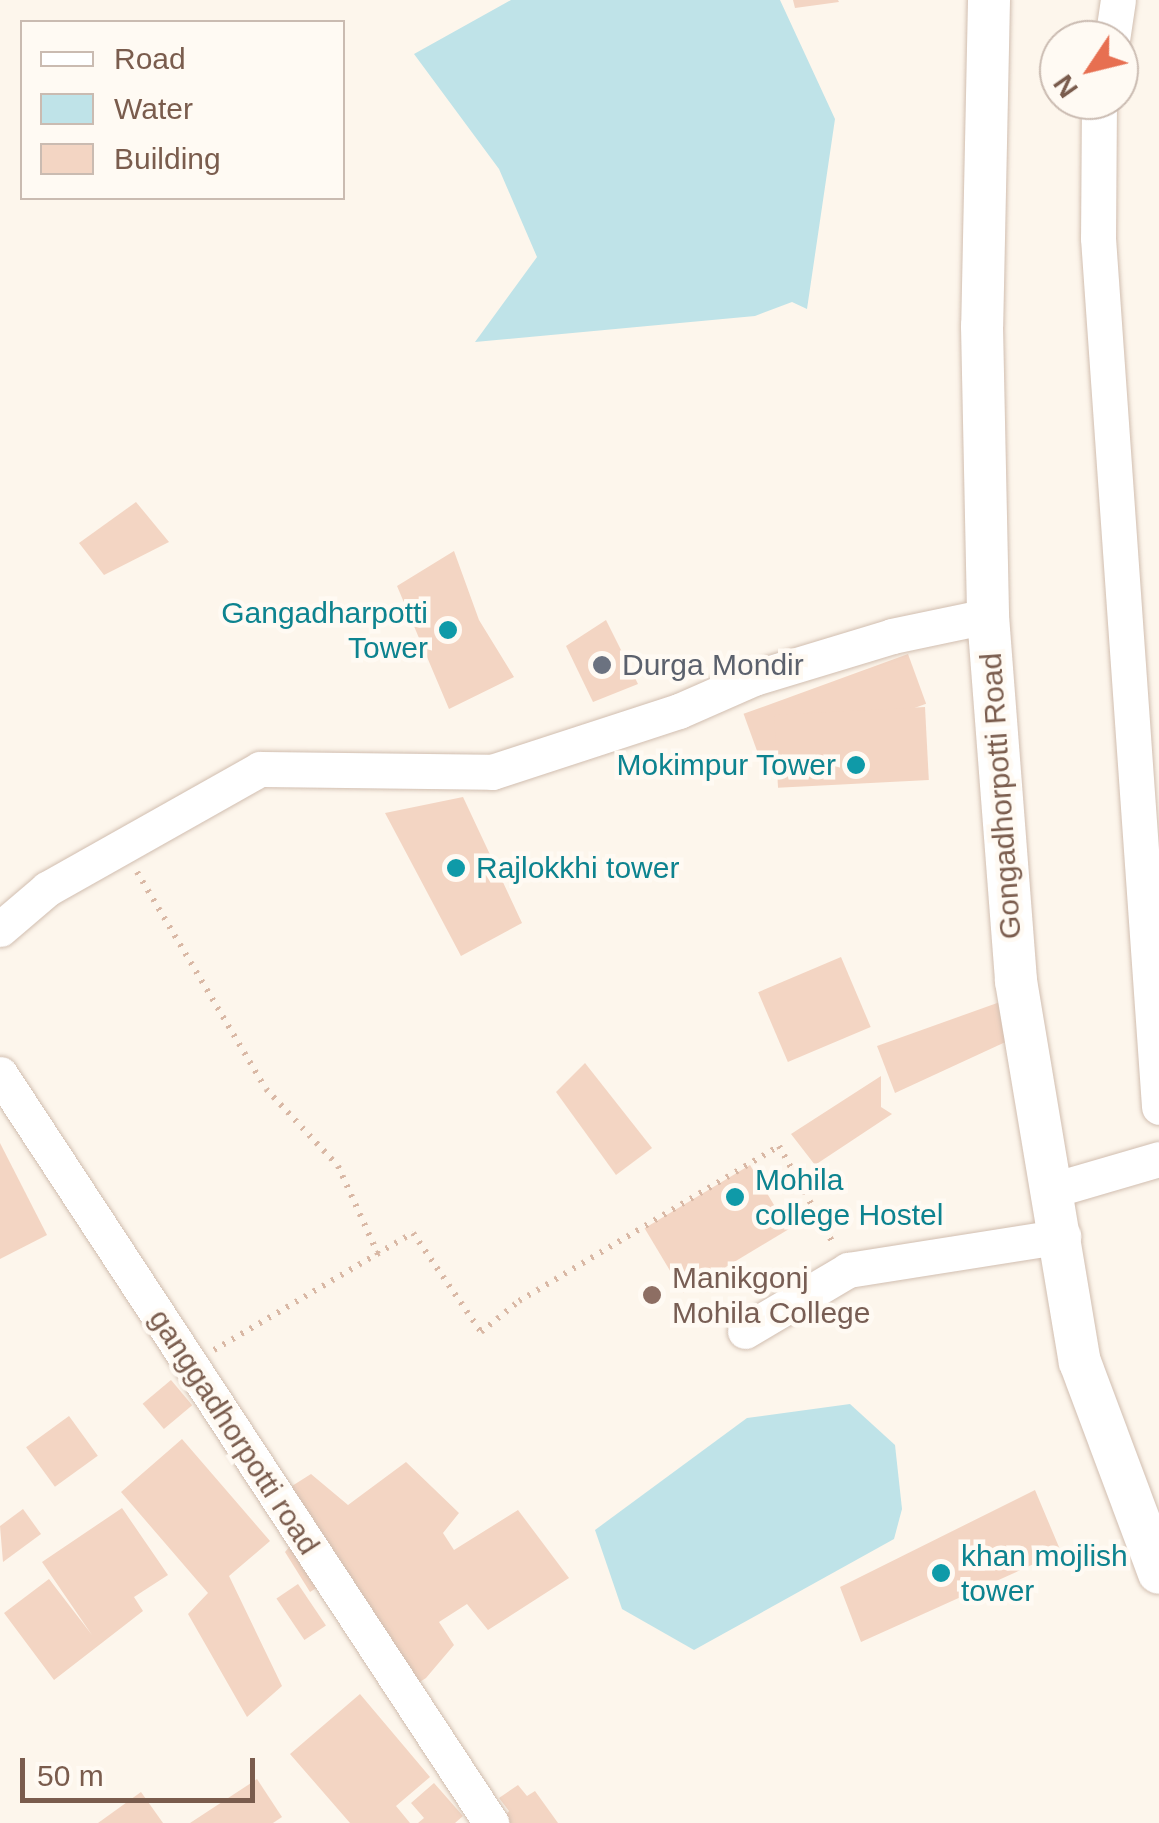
<!DOCTYPE html>
<style>
body{margin:0}
#map{position:relative;width:1159px;height:1823px;overflow:hidden;background:#fdf6ec;font-family:Helvetica,sans-serif}
div>[style]{position:absolute}
[style*='--x']{left:calc(var(--x)*1px);top:calc(var(--y)*1px);width:calc(var(--w)*1px);rotate:calc(var(--a)*1deg)}
.water>*{inset:0;background:#bfe3e8}
.building>*{inset:0;background:#f3d5c3;transform-origin:0 0}
.path>*{height:6px;margin-top:-3px;transform-origin:0;background:repeating-linear-gradient(90deg,#d9b8a5 0 2.5px,transparent 0 10.5px)}
.roads{filter:drop-shadow(0 0 2px #d1beb0) drop-shadow(0 0 2px #d1beb0)}
.minor>*{height:35px;margin:-17.5px;padding:0 17.5px;transform-origin:17.5px;border-radius:17.5px;background:#fff}
.tertiary>*{height:42px;margin:-21px;padding:0 21px;transform-origin:21px;border-radius:21px;background:#fff}
.dots>*{width:28px;height:28px;translate:-50% -50%;box-sizing:border-box;border:5px solid #fffaf3;border-radius:50%}
span{translate:-50% -50%;white-space:nowrap;text-align:center;line-height:1.15;-webkit-text-stroke:9px #fffaf3;paint-order:stroke}
.culture-label{font-size:30px;color:#0d838f}
.right{translate:-100% -50%;text-align:right}
.left{translate:0 -50%;text-align:left}
.worship-label{font-size:30px;color:#5b616d}
.street-label{font-size:30px;color:#7a5c4d}
.education-label{font-size:30px;color:#785e54}
.legend{position:absolute;left:20px;top:20px;width:325px;height:180px;box-sizing:border-box;background:#fffaf3;border:2px solid #cabbb1;margin:0;padding:12px 18px;list-style:none;font-size:30px;color:#7a5c4d}
.legend li{display:flex;align-items:center;gap:20px;height:50px}
.legend b{width:50px;border:2px solid #cabbb1}
.north{position:absolute;left:1039px;top:20px;width:100px;height:100px;box-sizing:border-box;background:#fffaf3;border:2px solid #cabbb1;border-radius:50%;rotate:235deg;font-size:28px;font-weight:700;line-height:40px;text-align:center;color:#7a5c4d}
.north::after{content:'';display:block;margin:auto;width:35px;height:45px;background:#e76f51;clip-path:polygon(50% 0,100% 100%,50% 72%,0 100%)}
.scale{position:absolute;left:20px;top:1758px;width:235px;height:45px;box-sizing:border-box;border:5px solid #7a5c4d;border-top:0;padding-left:12px;font-size:30px;line-height:35px;white-space:nowrap;color:#7a5c4d;-webkit-text-stroke:8px #fffaf3;paint-order:stroke}
</style>
<div id="map">
<div class="water">
<div style="clip-path:polygon(511px 0,780px 0,835px 119px,807px 309px,792px 302px,755px 316px,475px 342px,537px 257px,499px 169px,414px 54px)"></div>
<div style="clip-path:polygon(850px 1404px,895px 1445px,902px 1509px,894px 1539px,694px 1650px,622px 1609px,595px 1530px,747px 1418px)"></div>
</div>
<div class="building">
<div style="clip-path:polygon(793px 0,838px 0,839px 2px,795px 8px)"></div>
<div style="clip-path:polygon(136px 502px,169px 542px,104px 575px,79px 543px)"></div>
<div style="clip-path:polygon(454px 551px,479px 620px,514px 677px,449px 709px,397px 586px)"></div>
<div style="clip-path:polygon(606px 620px,638px 684px,593px 702px,566px 646px)"></div>
<div style="left:908px;top:654px;width:53px;height:175px;rotate:70deg"></div>
<div style="left:925px;top:707px;width:73px;height:151px;rotate:87deg"></div>
<div style="clip-path:polygon(463px 797px,522px 923px,461px 956px,385px 813px)"></div>
<div style="left:841px;top:957px;width:76px;height:90px;rotate:67deg"></div>
<div style="clip-path:polygon(1000px 1002px,1012px 1039px,895px 1093px,877px 1046px)"></div>
<div style="clip-path:polygon(585px 1063px,652px 1148px,616px 1175px,556px 1092px)"></div>
<div style="clip-path:polygon(881px 1076px,881px 1107px,892px 1114px,815px 1165px,791px 1134px)"></div>
<div style="clip-path:polygon(0 1143px,47px 1235px,0 1259px)"></div>
<div style="left:750px;top:1165px;width:75px;height:123px;rotate:59deg"></div>
<div style="left:171px;top:1380px;width:33px;height:37px;rotate:50deg"></div>
<div style="left:69px;top:1416px;width:49px;height:53px;rotate:54deg"></div>
<div style="clip-path:polygon(182px 1439px,270px 1541px,229px 1576px,282px 1686px,247px 1717px,188px 1614px,208px 1593px,121px 1492px)"></div>
<div style="clip-path:polygon(406px 1462px,459px 1513px,443px 1533px,454px 1550px,518px 1510px,569px 1578px,488px 1630px,467px 1604px,439px 1622px,454px 1645px,426px 1678px,399px 1695px,327px 1581px,310px 1592px,285px 1552px,298px 1537px,273px 1498px,311px 1474px,348px 1505px)"></div>
<div style="clip-path:polygon(1035px 1490px,1064px 1559px,1056px 1554px,861px 1642px,840px 1587px)"></div>
<div style="clip-path:polygon(122px 1508px,168px 1575px,134px 1597px,143px 1611px,54px 1680px,4px 1613px,49px 1579px,92px 1635px,42px 1562px)"></div>
<div style="clip-path:polygon(23px 1509px,41px 1534px,3px 1562px,0 1526px)"></div>
<div style="left:298px;top:1584px;width:50px;height:26px;rotate:56deg"></div>
<div style="clip-path:polygon(360px 1694px,430px 1777px,396px 1806px,410px 1823px,350px 1823px,290px 1754px)"></div>
<div style="clip-path:polygon(257px 1779px,282px 1817px,273px 1823px,190px 1823px)"></div>
<div style="clip-path:polygon(434px 1783px,463px 1816px,455px 1823px,418px 1823px,424px 1818px,411px 1803px)"></div>
<div style="clip-path:polygon(518px 1785px,527px 1796px,535px 1791px,558px 1823px,500px 1823px,509px 1811px,499px 1798px)"></div>
<div style="clip-path:polygon(141px 1792px,163px 1823px,98px 1823px)"></div>
</div>
<div class="path">
<div style="--x:137;--y:872;--w:252;--a:59.3"></div>
<div style="--x:266;--y:1089;--w:105;--a:46.9"></div>
<div style="--x:338;--y:1166;--w:97;--a:65.6"></div>
<div style="--x:214;--y:1350;--w:231;--a:-30.5"></div>
<div style="--x:413;--y:1233;--w:120;--a:55.5"></div>
<div style="--x:481;--y:1332;--w:49;--a:-39.2"></div>
<div style="--x:519;--y:1301;--w:303;--a:-30.8"></div>
<div style="--x:779;--y:1146;--w:111;--a:60.9"></div>
</div>
<div class="roads">
<div class="minor">
<div style="--x:1112;--y:40;--w:40;--a:-81.5"></div>
<div style="--x:1099;--y:100;--w:138;--a:90.4"></div>
<div style="--x:1098;--y:238;--w:871;--a:85.98"></div>
<div style="--x:0;--y:929;--w:62;--a:-40.4"></div>
<div style="--x:47;--y:889;--w:244;--a:-29.4"></div>
<div style="--x:260;--y:769;--w:232;--a:0.7"></div>
<div style="--x:492;--y:772;--w:197;--a:-18.1"></div>
<div style="--x:679;--y:711;--w:82;--a:-23.7"></div>
<div style="--x:754;--y:678;--w:144;--a:-16.9"></div>
<div style="--x:892;--y:636;--w:98;--a:-11.8"></div>
<div style="--x:0;--y:1074;--w:896;--a:56.75"></div>
<div style="--x:1053;--y:1190;--w:110;--a:-16.3"></div>
<div style="--x:745;--y:1331;--w:120;--a:-30.6"></div>
<div style="--x:848;--y:1270;--w:218;--a:-9"></div>
</div>
<div class="tertiary">
<div style="--x:989;--y:0;--w:326;--a:91.2"></div>
<div style="--x:982;--y:326;--w:290;--a:88.8"></div>
<div style="--x:988;--y:616;--w:366;--a:85.6"></div>
<div style="--x:1016;--y:981;--w:386;--a:80.5"></div>
<div style="--x:1080;--y:1362;--w:225;--a:69.5"></div>
</div>
</div>
<div class="dots">
<div style="left:448px;top:630px;background:#0f9aa8"></div>
<div style="left:602px;top:665px;background:#6b7280"></div>
<div style="left:856px;top:765px;background:#0f9aa8"></div>
<div style="left:456px;top:868px;background:#0f9aa8"></div>
<div style="left:735px;top:1197px;background:#0f9aa8"></div>
<div style="left:652px;top:1295px;background:#8d6e63"></div>
<div style="left:941px;top:1573px;background:#0f9aa8"></div>
</div>
<div class="culture-label">
<span class="right" style="left:428px;top:630px">Gangadharpotti<br>Tower</span>
<span class="right" style="left:836px;top:765px">Mokimpur Tower</span>
<span class="left" style="left:476px;top:868px">Rajlokkhi tower</span>
<span class="left" style="left:755px;top:1197px">Mohila<br>college Hostel</span>
<span class="left" style="left:961px;top:1573px">khan mojlish<br>tower</span>
</div>
<div class="worship-label">
<span class="left" style="left:622px;top:665px">Durga Mondir</span>
</div>
<div class="street-label">
<span style="left:1001px;top:796px;rotate:-94deg">Gongadhorpotti Road</span>
<span style="left:234px;top:1432px;rotate:57deg">ganggadhorpotti road</span>
</div>
<div class="education-label">
<span class="left" style="left:672px;top:1295px">Manikgonj<br>Mohila College</span>
</div>
<ul class="legend">
<li><b style="height:12px;background:#fff"></b>Road</li>
<li><b style="height:28px;background:#bfe3e8"></b>Water</li>
<li><b style="height:28px;background:#f3d5c3"></b>Building</li>
</ul>
<div class="north">N</div>
<div class="scale">50 m</div>
</div>
